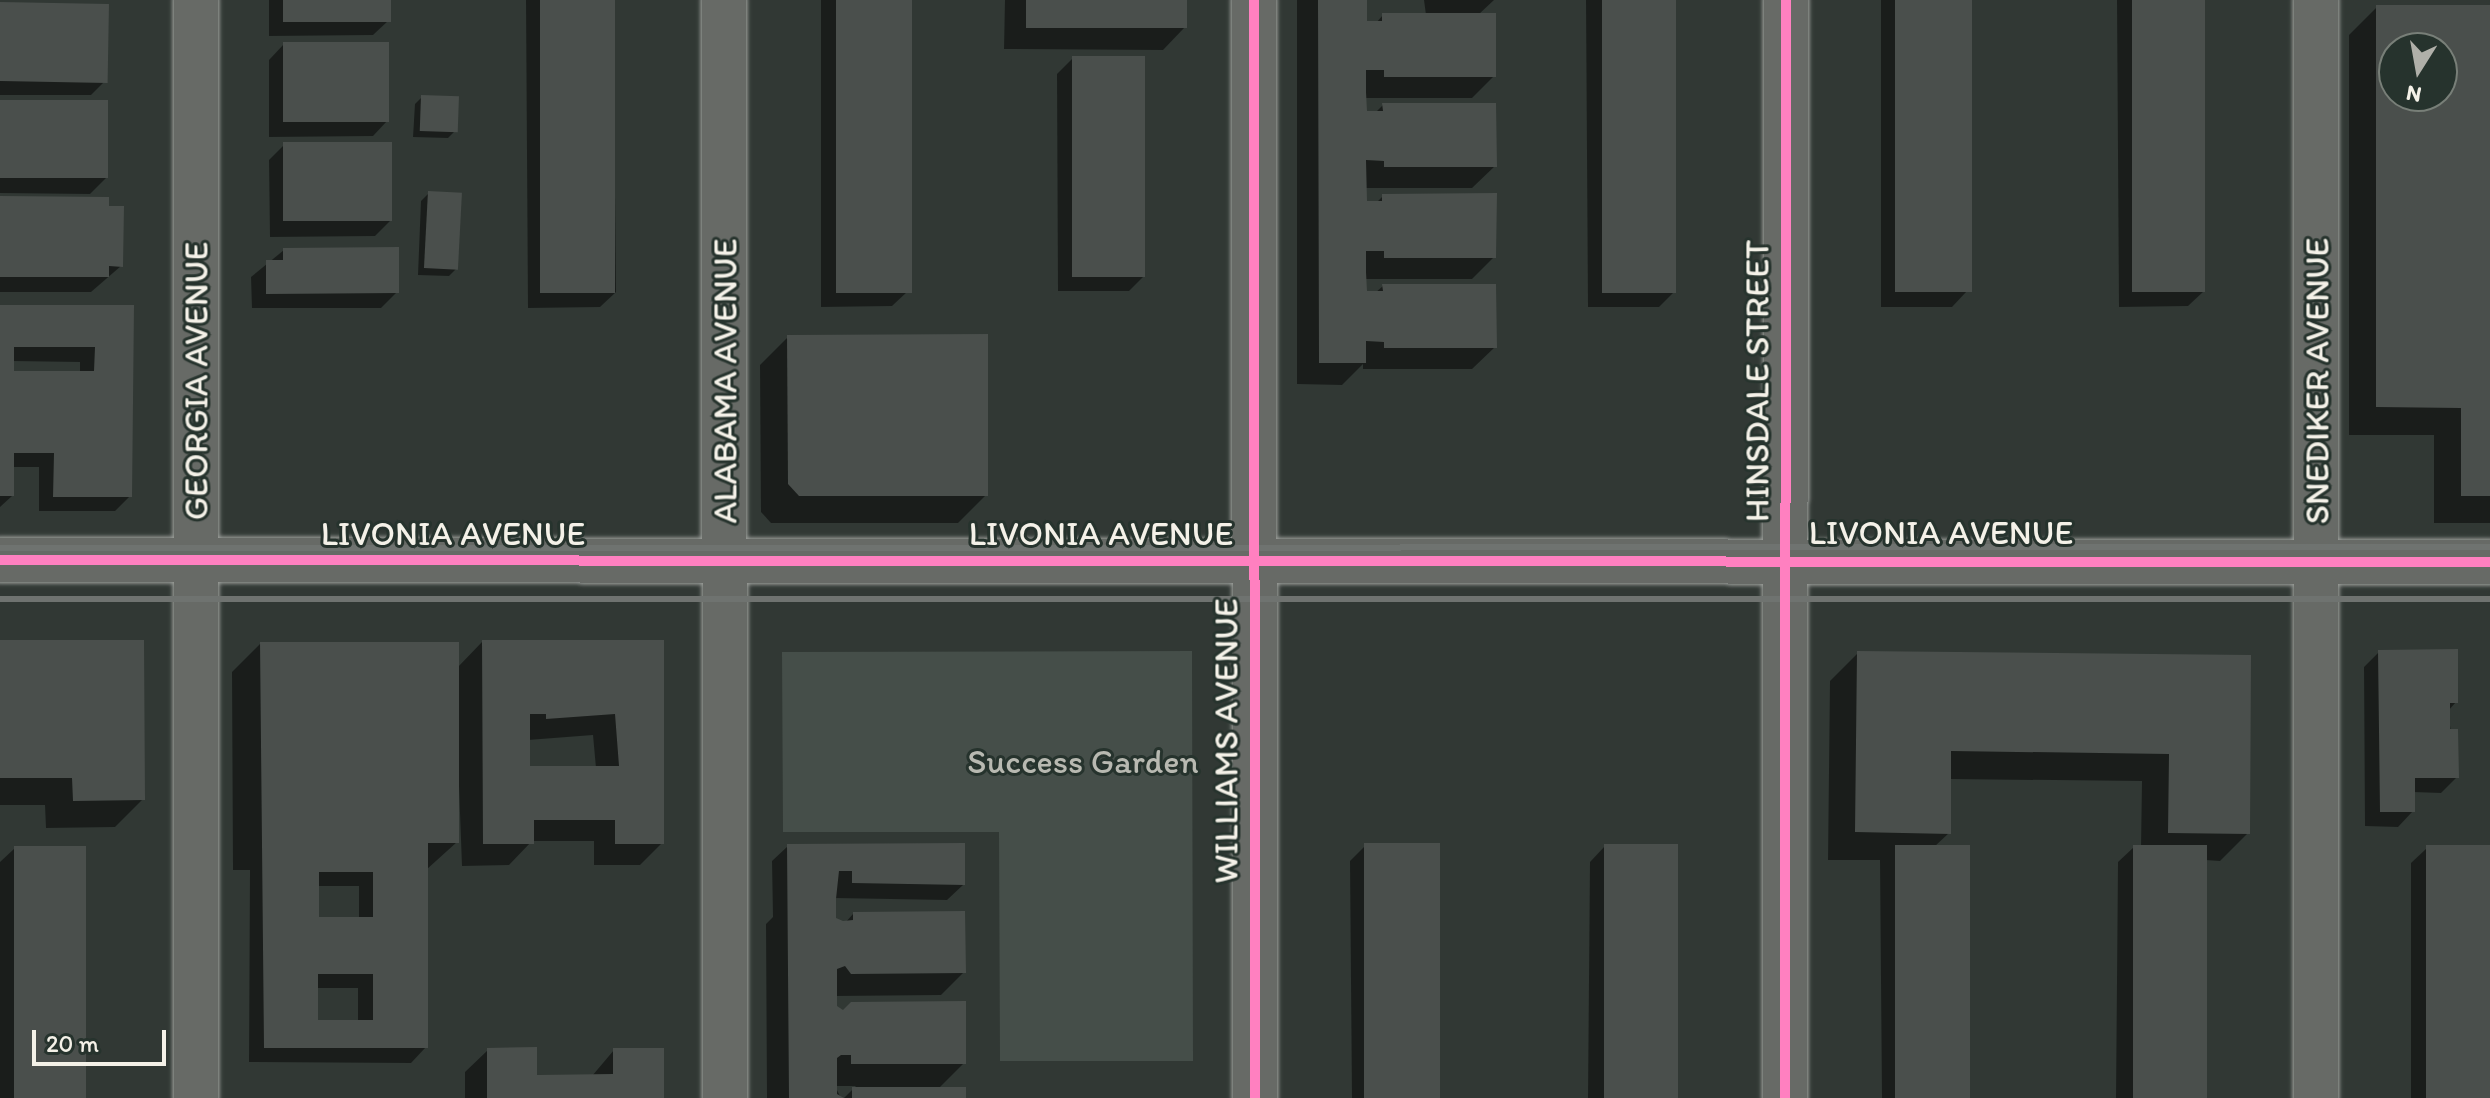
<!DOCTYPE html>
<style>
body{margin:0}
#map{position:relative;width:2490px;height:1098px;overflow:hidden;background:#313834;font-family:Itim,sans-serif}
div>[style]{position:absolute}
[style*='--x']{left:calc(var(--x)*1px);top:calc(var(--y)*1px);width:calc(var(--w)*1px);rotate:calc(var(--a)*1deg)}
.green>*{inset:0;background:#454e49}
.shadow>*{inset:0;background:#0007}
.building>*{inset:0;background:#4a4f4c;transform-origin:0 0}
.roads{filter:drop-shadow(0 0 2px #9a9d99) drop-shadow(0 0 2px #9a9d99)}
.minor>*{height:44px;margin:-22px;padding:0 22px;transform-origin:22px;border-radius:22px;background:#676a66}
.rail>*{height:6px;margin:-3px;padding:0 3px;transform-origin:3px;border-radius:3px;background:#6f7370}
.cycleway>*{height:10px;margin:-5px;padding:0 5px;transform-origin:5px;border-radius:5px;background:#ff80c0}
span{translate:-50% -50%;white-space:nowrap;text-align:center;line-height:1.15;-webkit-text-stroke:6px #26332d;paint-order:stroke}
.street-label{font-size:34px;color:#f4f1e8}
.park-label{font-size:34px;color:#b8b9b1}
.north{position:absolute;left:2378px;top:32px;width:80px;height:80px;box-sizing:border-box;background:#26332d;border:2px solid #787f78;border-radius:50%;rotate:191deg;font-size:22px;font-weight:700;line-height:32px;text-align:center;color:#f4f1e8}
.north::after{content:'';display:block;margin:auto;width:28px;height:36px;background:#b0b0a9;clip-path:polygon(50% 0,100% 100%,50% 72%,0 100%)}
.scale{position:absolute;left:32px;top:1030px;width:134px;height:36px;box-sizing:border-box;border:4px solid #f4f1e8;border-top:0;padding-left:10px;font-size:24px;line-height:28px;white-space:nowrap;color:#f4f1e8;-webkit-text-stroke:6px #26332d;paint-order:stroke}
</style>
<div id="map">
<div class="green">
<div style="clip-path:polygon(1192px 651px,1193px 1061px,1000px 1061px,999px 832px,783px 832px,782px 652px)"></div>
</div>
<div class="shadow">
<div style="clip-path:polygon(269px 0,389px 0,389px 20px,373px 35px,269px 36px)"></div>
<div style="clip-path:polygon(526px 0,613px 0,616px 292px,600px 307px,528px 308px)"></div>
<div style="clip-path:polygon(821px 0,908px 0,908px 291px,892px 306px,821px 307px)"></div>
<div style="clip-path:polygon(1005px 0,1185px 0,1185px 27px,1163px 50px,1004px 49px)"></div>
<div style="clip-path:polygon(1297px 0,1366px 0,1364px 23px,1376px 23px,1383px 15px,1426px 15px,1424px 0,1494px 0,1478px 15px,1494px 76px,1472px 98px,1364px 98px,1365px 113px,1375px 113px,1383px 105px,1495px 166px,1472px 188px,1364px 188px,1365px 203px,1376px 203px,1383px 196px,1494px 257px,1472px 279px,1364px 279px,1365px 293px,1375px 293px,1383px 286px,1495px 347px,1472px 369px,1363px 369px,1363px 364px,1342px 385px,1297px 384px)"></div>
<div style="clip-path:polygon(1586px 0,1671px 0,1674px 292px,1659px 307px,1588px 307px)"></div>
<div style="clip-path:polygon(1881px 0,1969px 0,1967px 291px,1952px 307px,1881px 307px)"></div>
<div style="clip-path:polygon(2117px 0,2203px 0,2204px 291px,2188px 306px,2119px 307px)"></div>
<div style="clip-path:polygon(0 5px,106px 80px,91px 95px,0 95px)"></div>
<div style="clip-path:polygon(evenodd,2377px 7px,2490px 7px,2490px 523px,2434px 523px,2434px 435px,2349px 435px,2349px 35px,2377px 7px,2394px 48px,2442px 48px,2442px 96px,2394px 96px,2394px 48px)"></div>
<div style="clip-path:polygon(284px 44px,388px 120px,373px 136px,269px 137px,269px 60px)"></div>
<div style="clip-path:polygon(1073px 58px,1144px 276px,1129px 291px,1058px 291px,1057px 74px)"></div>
<div style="clip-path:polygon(422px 97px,456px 130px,448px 138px,413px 137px,415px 104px)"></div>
<div style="clip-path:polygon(0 102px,106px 178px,90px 194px,0 193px)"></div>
<div style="clip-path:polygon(284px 145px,390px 221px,375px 236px,270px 237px,269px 160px)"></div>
<div style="clip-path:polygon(429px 193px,457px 268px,449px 276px,418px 275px,421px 201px)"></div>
<div style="clip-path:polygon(0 198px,121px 266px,91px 292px,0 292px)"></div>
<div style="clip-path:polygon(284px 250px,397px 292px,381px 308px,252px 308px,251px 277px)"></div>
<div style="clip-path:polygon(evenodd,0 307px,132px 307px,130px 496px,115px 511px,39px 511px,39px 467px,12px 467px,12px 496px,0 507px,0 307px,12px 361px,80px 362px,80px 373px,12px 373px,12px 361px)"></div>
<div style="clip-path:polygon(788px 337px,986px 495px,958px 523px,771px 523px,761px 512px,760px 365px)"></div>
<div style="clip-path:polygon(0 642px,143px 799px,115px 827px,46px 828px,45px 805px,0 805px)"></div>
<div style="clip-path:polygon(evenodd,482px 642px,662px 642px,662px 843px,640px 865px,594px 865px,594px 841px,532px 841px,509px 865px,462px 866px,457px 733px,457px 842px,426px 870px,426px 1047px,411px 1063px,249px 1062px,250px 870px,233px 870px,232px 672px,260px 644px,457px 668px,482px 642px,593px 735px,596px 768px,528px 768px,528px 740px,593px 735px,482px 642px,317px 886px,359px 886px,359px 919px,317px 919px,317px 886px,482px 642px,316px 988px,358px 988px,358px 1022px,316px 1022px,316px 988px)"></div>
<div style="clip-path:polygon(2379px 652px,2456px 702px,2448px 711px,2457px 777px,2441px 793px,2413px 792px,2413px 811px,2398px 827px,2365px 826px,2364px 667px)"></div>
<div style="clip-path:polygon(1858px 653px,2249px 657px,2248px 833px,2220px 861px,2205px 860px,2203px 1098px,2116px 1098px,2118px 862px,2134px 847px,2141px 847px,2142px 781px,1949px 779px,1949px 833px,1934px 847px,1968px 847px,1970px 1098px,1882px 1098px,1880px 860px,1828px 860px,1830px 681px)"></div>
<div style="clip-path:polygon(1438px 845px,1439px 1098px,1352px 1098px,1350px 861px,1365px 846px)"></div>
<div style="clip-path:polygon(788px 846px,963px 885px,947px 900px,834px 898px,834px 919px,845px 923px,853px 914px,964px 972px,941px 995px,835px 996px,835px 1007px,964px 1063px,938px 1089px,964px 1098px,844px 1098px,856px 1086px,835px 1086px,841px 1098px,767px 1098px,766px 924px,773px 917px,772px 861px)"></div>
<div style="clip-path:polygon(1605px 846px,1673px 1098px,1588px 1098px,1590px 862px)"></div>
<div style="clip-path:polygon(2490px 847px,2490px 1098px,2411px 1098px,2411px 863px,2427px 848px)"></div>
<div style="clip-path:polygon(15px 848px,84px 1098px,0 1098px,0 862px)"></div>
<div style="clip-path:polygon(488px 1050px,535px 1077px,592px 1076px,614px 1050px,662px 1098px,465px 1098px,465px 1072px)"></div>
</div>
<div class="building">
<div style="left:283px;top:0;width:108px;height:22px"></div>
<div style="left:540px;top:0;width:75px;height:293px"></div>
<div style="left:836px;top:0;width:76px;height:293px"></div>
<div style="left:1026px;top:0;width:161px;height:28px"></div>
<div style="clip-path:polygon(1318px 0,1367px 0,1367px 21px,1382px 21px,1382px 13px,1496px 13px,1496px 77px,1384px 77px,1384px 70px,1366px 70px,1366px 92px,1367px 111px,1383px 111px,1382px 103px,1496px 103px,1497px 167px,1384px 167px,1384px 161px,1366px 160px,1367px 201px,1382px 201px,1382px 194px,1497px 193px,1496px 258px,1384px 258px,1384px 251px,1366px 251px,1366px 272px,1367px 291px,1383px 291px,1382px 284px,1496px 284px,1497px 348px,1384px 348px,1384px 342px,1366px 341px,1366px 363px,1319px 363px)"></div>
<div style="left:1602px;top:0;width:74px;height:293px"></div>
<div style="left:1895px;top:0;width:77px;height:292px"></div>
<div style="left:2132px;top:0;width:73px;height:292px"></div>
<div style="left:0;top:2px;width:109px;height:79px;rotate:1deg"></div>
<div style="clip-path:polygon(evenodd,2376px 5px,2490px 5px,2490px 496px,2461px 496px,2461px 408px,2376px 407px,2376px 5px,2394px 48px,2442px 48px,2442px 96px,2394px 96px,2394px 48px)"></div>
<div style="left:283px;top:42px;width:106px;height:80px"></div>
<div style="left:1072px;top:56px;width:73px;height:221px"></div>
<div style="left:421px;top:95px;width:38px;height:36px;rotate:2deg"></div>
<div style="left:0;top:100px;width:108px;height:78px"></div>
<div style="left:392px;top:142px;width:79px;height:109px;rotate:90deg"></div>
<div style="left:428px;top:191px;width:34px;height:77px;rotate:3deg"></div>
<div style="clip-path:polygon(0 196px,109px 197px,109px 206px,124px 206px,123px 267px,109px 266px,109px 277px,0 277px)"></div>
<div style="clip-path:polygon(399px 247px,399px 293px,266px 294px,266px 260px,283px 260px,283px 248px)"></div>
<div style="clip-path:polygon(evenodd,0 305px,134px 305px,132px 497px,53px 497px,54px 453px,14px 453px,14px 496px,0 496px,0 305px,14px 347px,95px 347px,94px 371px,14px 371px,14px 347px)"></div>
<div style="clip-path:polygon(988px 334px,988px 496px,799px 496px,788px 484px,787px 335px)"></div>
<div style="clip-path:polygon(0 640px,144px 640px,145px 800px,73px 801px,72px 778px,0 778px)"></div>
<div style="clip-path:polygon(evenodd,482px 640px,664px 640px,664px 844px,615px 844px,615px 820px,534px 820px,534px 844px,483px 844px,482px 640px,530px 714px,546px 714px,546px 719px,615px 714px,619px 766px,530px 766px,530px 714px)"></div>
<div style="clip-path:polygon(evenodd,260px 642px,459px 642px,459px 843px,428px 843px,428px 1048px,264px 1048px,260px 642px,319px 872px,373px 872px,373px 917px,319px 917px,319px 872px,260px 642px,318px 974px,373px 974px,373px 1020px,318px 1020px,318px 974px)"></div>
<div style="clip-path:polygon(2458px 649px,2458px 703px,2450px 703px,2450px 729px,2458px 729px,2459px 778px,2415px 778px,2415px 812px,2380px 812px,2378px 650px)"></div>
<div style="clip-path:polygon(1857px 651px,2251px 655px,2250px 834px,2168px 833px,2169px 754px,1951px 751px,1951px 834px,1855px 832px)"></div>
<div style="clip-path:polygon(965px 843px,965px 885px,852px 883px,852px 871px,839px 871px,836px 899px,836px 918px,843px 921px,853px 920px,853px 912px,965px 911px,966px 973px,851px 974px,845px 966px,837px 969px,837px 1006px,843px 1010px,851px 1002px,966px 1001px,966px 1064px,851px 1064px,851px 1055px,841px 1055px,837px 1058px,837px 1094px,844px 1098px,789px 1098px,787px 844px)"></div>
<div style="left:1440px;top:843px;width:255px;height:76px;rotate:90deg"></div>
<div style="left:1604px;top:844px;width:74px;height:254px"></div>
<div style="left:1895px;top:845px;width:75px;height:253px"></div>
<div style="left:2133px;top:845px;width:74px;height:253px"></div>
<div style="left:2490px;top:845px;width:253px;height:64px;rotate:90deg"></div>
<div style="left:14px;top:846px;width:72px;height:252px"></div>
<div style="clip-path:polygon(537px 1047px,537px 1075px,613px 1074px,613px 1048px,664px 1048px,664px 1098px,487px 1098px,487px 1048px)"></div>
<div style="left:852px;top:1087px;width:114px;height:11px"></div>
</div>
<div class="roads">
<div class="minor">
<div style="--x:196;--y:0;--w:1098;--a:90"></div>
<div style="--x:724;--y:0;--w:1098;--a:89.95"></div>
<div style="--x:1254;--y:0;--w:1098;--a:89.95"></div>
<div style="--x:2316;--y:0;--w:1098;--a:90"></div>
<div style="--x:0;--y:560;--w:2490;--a:0.05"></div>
<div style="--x:1785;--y:1098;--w:1098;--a:-89.95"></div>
</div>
</div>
<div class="rail">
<div style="--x:0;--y:548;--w:2490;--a:-0.02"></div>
<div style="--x:0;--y:599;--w:2490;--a:0"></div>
</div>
<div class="cycleway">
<div style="--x:1254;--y:0;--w:1098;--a:89.95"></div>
<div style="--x:0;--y:560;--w:2490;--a:0.05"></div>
<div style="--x:1785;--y:1098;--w:1098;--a:-89.95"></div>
</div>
<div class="street-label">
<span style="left:196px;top:381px;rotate:-90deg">GEORGIA AVENUE</span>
<span style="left:725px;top:381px;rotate:-90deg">ALABAMA AVENUE</span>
<span style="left:1757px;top:381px;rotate:-90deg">HINSDALE STREET</span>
<span style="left:2317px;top:381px;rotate:-90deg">SNEDIKER AVENUE</span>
<span style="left:1941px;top:533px">LIVONIA AVENUE</span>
<span style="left:453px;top:534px">LIVONIA AVENUE</span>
<span style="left:1101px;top:534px">LIVONIA AVENUE</span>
<span style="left:1226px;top:741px;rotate:-90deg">WILLIAMS AVENUE</span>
</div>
<div class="park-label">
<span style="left:1083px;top:762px">Success Garden</span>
</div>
<div class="north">N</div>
<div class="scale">20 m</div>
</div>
